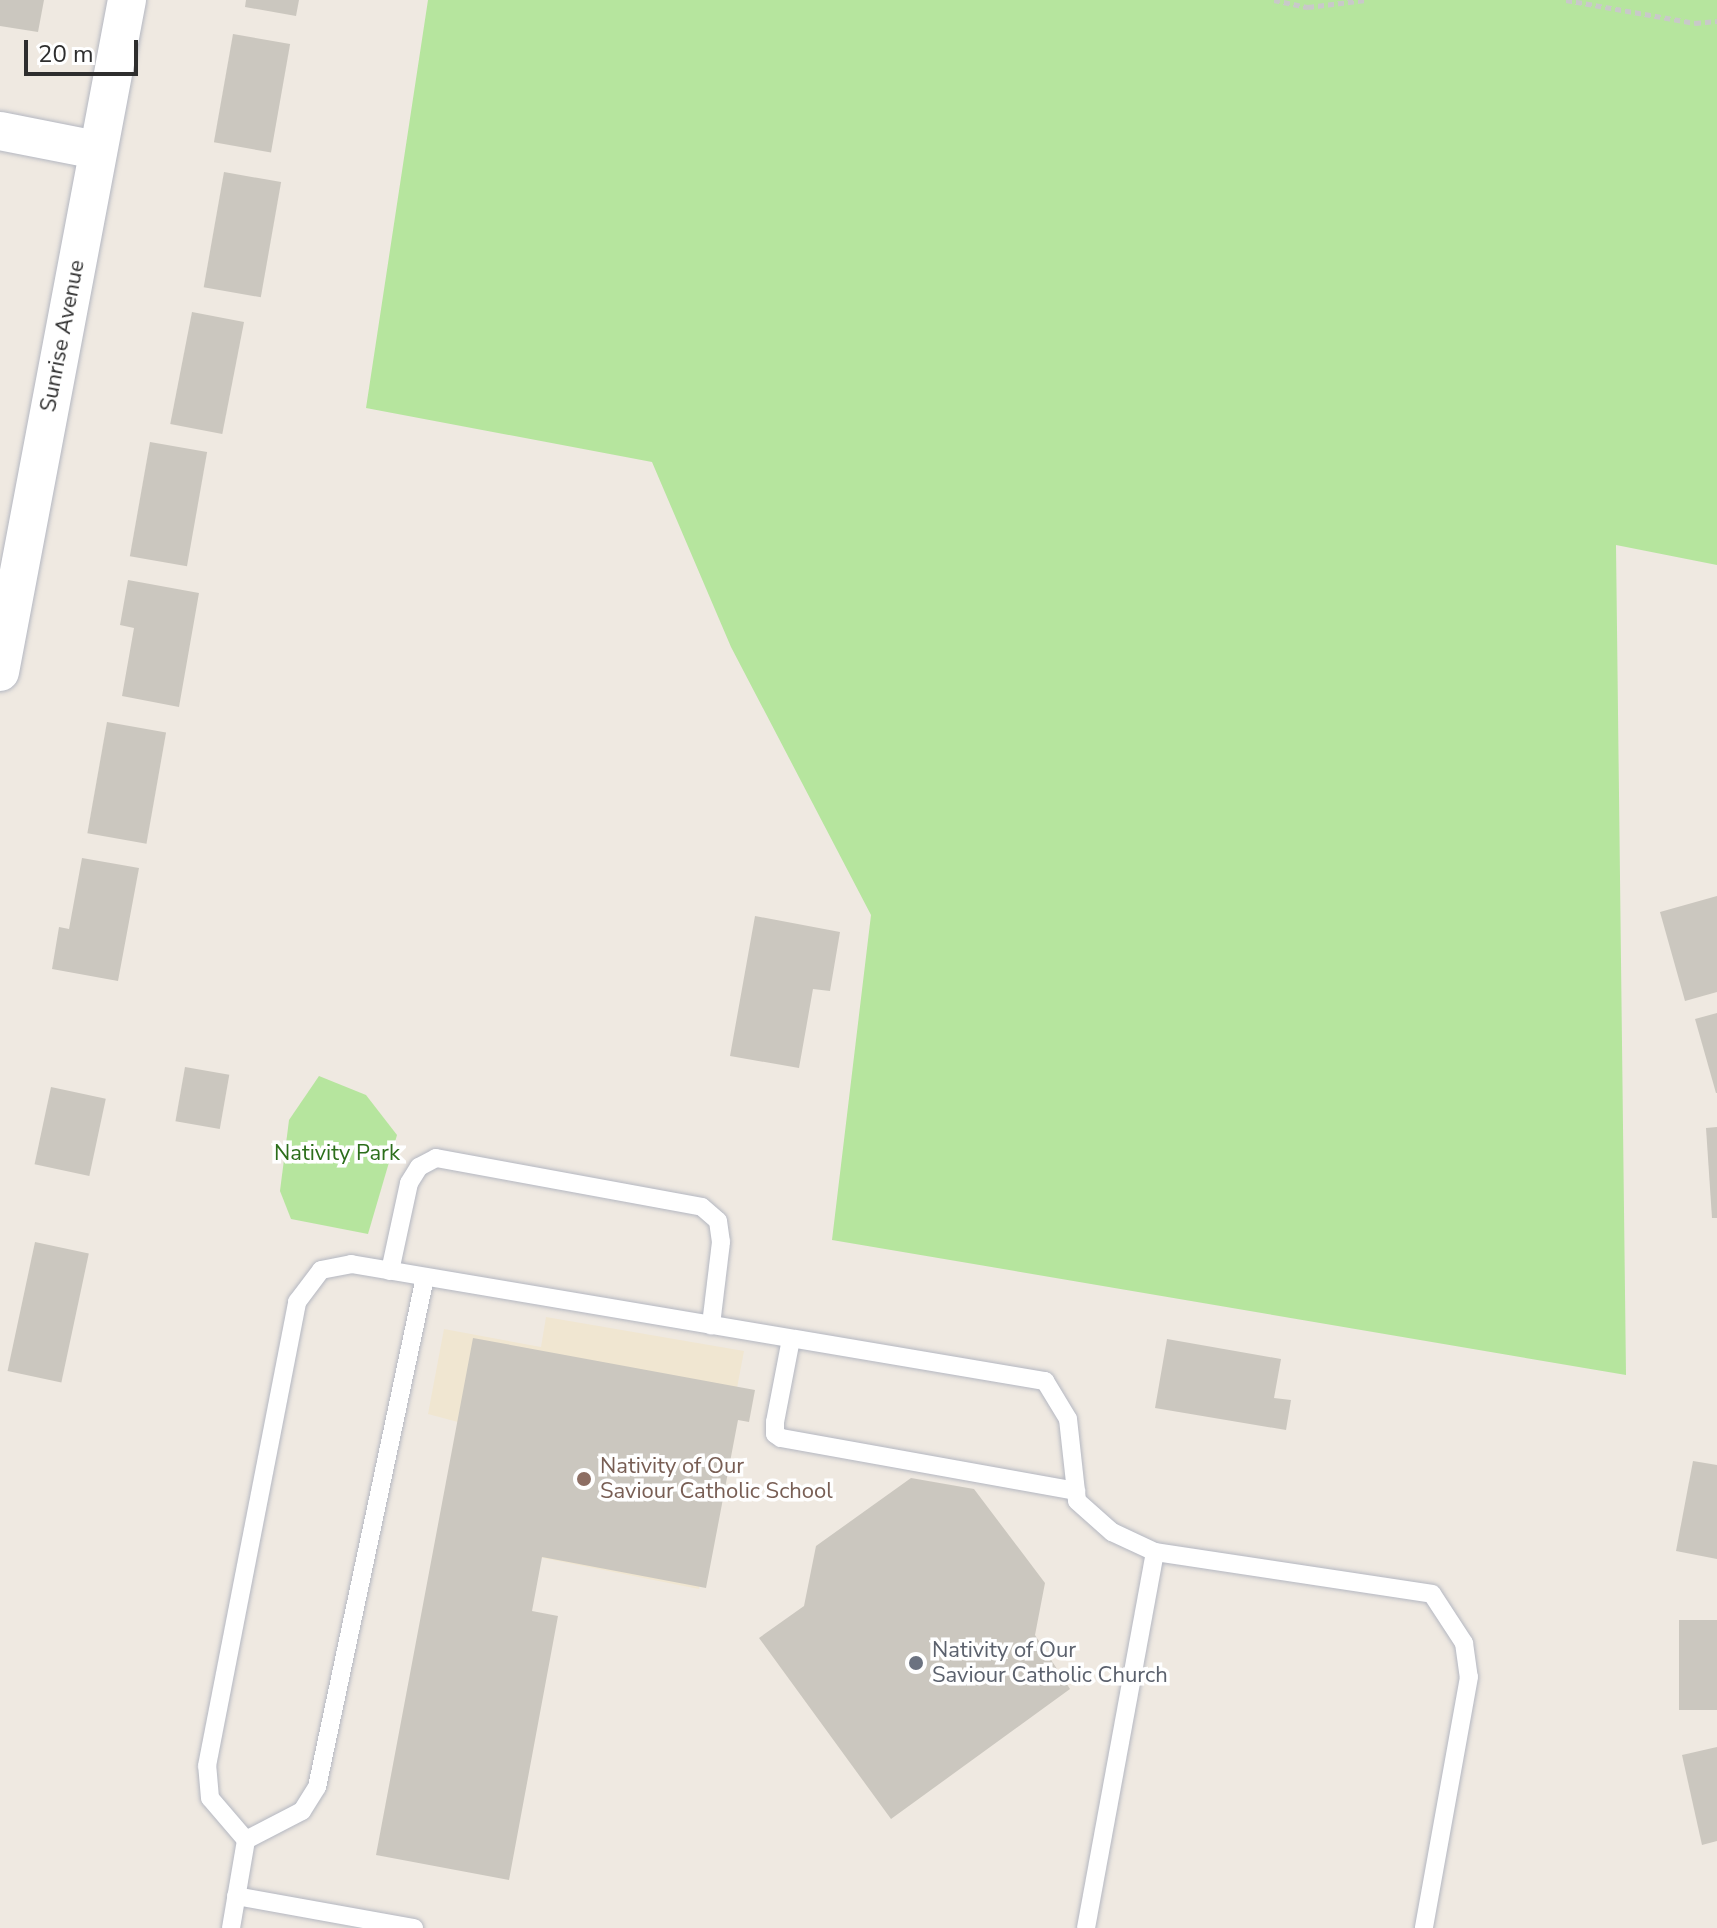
<!DOCTYPE html>
<style>
body{margin:0}
#map{position:relative;width:1717px;height:1928px;overflow:hidden;background:#efe9e1;font-family:"Nunito Sans",sans-serif}
div>[style]{position:absolute}
[style*='--x']{left:calc(var(--x)*1px);top:calc(var(--y)*1px);width:calc(var(--w)*1px);rotate:calc(var(--a)*1deg)}
.education>*{inset:0;background:#f0e6d1}
.green>*{inset:0;background:#b6e59e}
.building>*{inset:0;background:#cbc7bf;transform-origin:0 0}
.path>*{height:5px;margin-top:-2.5px;transform-origin:0;background:repeating-linear-gradient(90deg,#c9c9c9 0 6px,transparent 0 10px)}
.roads{filter:drop-shadow(0 0 2px #b4b7c1) drop-shadow(0 0 2px #b4b7c1)}
.service>*{height:18px;margin:-9px;padding:0 9px;transform-origin:9px;border-radius:9px;background:#fff}
.minor>*{height:38px;margin:-19px;padding:0 19px;transform-origin:19px;border-radius:19px;background:#fff}
.dots>*{width:22px;height:22px;translate:-50% -50%;box-sizing:border-box;border:4px solid #fff;border-radius:50%}
span{translate:-50% -50%;white-space:nowrap;text-align:center;line-height:1.15;-webkit-text-stroke:7px #fff;paint-order:stroke}
.street-label{font-size:22px;color:#2e2e2e}
.park-label{font-size:22px;color:#2c6e1b}
.education-label{font-size:22px;color:#785e54}
.left{translate:0 -50%;text-align:left}
.worship-label{font-size:22px;color:#5b616d}
.scale{position:absolute;left:24px;top:40px;width:114px;height:36px;box-sizing:border-box;border:4px solid #2e2e2e;border-top:0;padding-left:10px;font-size:24px;line-height:28px;white-space:nowrap;color:#2e2e2e;-webkit-text-stroke:6px #fff;paint-order:stroke}
</style>
<div id="map">
<div class="education">
<div style="clip-path:polygon(546px 1317px,744px 1351px,699px 1589px,438px 1537px,458px 1422px,428px 1414px,444px 1329px,541px 1347px)"></div>
</div>
<div class="green">
<div style="clip-path:polygon(428px 0,1717px 0,1717px 565px,1616px 545px,1626px 1375px,832px 1240px,871px 915px,731px 647px,652px 462px,366px 408px)"></div>
<div style="clip-path:polygon(319px 1076px,366px 1095px,397px 1135px,368px 1234px,291px 1219px,280px 1191px,289px 1120px)"></div>
</div>
<div class="building">
<div style="clip-path:polygon(0 0,44px 0,38px 32px,0 26px)"></div>
<div style="clip-path:polygon(246px 0,299px 0,296px 16px,245px 7px)"></div>
<div style="left:233px;top:34px;width:58px;height:110px;rotate:10deg"></div>
<div style="left:224px;top:172px;width:58px;height:117px;rotate:10deg"></div>
<div style="left:192px;top:312px;width:53px;height:114px;rotate:11deg"></div>
<div style="left:150px;top:442px;width:58px;height:116px;rotate:10deg"></div>
<div style="clip-path:polygon(128px 580px,199px 593px,179px 707px,122px 696px,134px 628px,120px 625px)"></div>
<div style="left:107px;top:722px;width:60px;height:113px;rotate:10deg"></div>
<div style="clip-path:polygon(82px 858px,139px 868px,118px 981px,52px 969px,59px 927px,69px 929px)"></div>
<div style="clip-path:polygon(1717px 896px,1717px 992px,1685px 1001px,1660px 912px)"></div>
<div style="clip-path:polygon(755px 916px,840px 932px,830px 991px,813px 989px,799px 1068px,730px 1056px)"></div>
<div style="clip-path:polygon(1717px 1013px,1717px 1093px,1716px 1093px,1695px 1019px)"></div>
<div style="left:185px;top:1067px;width:45px;height:55px;rotate:10deg"></div>
<div style="left:51px;top:1087px;width:56px;height:79px;rotate:12deg"></div>
<div style="clip-path:polygon(1717px 1127px,1717px 1218px,1712px 1218px,1706px 1128px)"></div>
<div style="left:35px;top:1242px;width:55px;height:132px;rotate:12deg"></div>
<div style="clip-path:polygon(473px 1338px,755px 1390px,749px 1422px,738px 1420px,706px 1588px,542px 1557px,532px 1611px,558px 1616px,509px 1880px,376px 1855px)"></div>
<div style="clip-path:polygon(1167px 1339px,1281px 1359px,1274px 1398px,1291px 1400px,1286px 1430px,1155px 1408px)"></div>
<div style="clip-path:polygon(1693px 1461px,1717px 1465px,1717px 1559px,1676px 1551px)"></div>
<div style="clip-path:polygon(911px 1478px,974px 1489px,1045px 1583px,1035px 1635px,1070px 1689px,891px 1819px,759px 1638px,804px 1606px,816px 1546px)"></div>
<div style="left:1679px;top:1620px;width:38px;height:90px"></div>
<div style="clip-path:polygon(1717px 1747px,1717px 1841px,1702px 1845px,1682px 1755px)"></div>
</div>
<div class="path">
<div style="--x:1274;--y:0;--w:35;--a:12"></div>
<div style="--x:1308;--y:7;--w:58;--a:-6.9"></div>
<div style="--x:1566;--y:0;--w:131;--a:10.1"></div>
<div style="--x:1695;--y:23;--w:22;--a:-5"></div>
</div>
<div class="roads">
<div class="service">
<div style="--x:390;--y:1271;--w:90;--a:-77.8"></div>
<div style="--x:409;--y:1183;--w:19;--a:-58"></div>
<div style="--x:419;--y:1167;--w:19;--a:-28"></div>
<div style="--x:436;--y:1158;--w:270;--a:10.4"></div>
<div style="--x:702;--y:1207;--w:21;--a:41"></div>
<div style="--x:718;--y:1221;--w:21;--a:82"></div>
<div style="--x:721;--y:1242;--w:84;--a:96.9"></div>
<div style="--x:791;--y:1339;--w:85;--a:100.9"></div>
<div style="--x:775;--y:1422;--w:12;--a:90"></div>
<div style="--x:775;--y:1434;--w:7;--a:34"></div>
<div style="--x:781;--y:1438;--w:300;--a:10.2"></div>
<div style="--x:246;--y:1840;--w:63;--a:-27.4"></div>
<div style="--x:302;--y:1811;--w:28;--a:-58"></div>
<div style="--x:317;--y:1787;--w:521;--a:-78.04"></div>
<div style="--x:236;--y:1896;--w:181;--a:10.2"></div>
<div style="--x:231;--y:1928;--w:89;--a:-80.3"></div>
<div style="--x:246;--y:1840;--w:55;--a:-130.6"></div>
<div style="--x:210;--y:1798;--w:32;--a:-95"></div>
<div style="--x:207;--y:1766;--w:473;--a:-79"></div>
<div style="--x:297;--y:1302;--w:40;--a:-53"></div>
<div style="--x:321;--y:1270;--w:31;--a:-11"></div>
<div style="--x:351;--y:1264;--w:704;--a:9.57"></div>
<div style="--x:1045;--y:1381;--w:44;--a:58.8"></div>
<div style="--x:1068;--y:1419;--w:82;--a:83.7"></div>
<div style="--x:1077;--y:1501;--w:47;--a:41.5"></div>
<div style="--x:1112;--y:1532;--w:47;--a:24.9"></div>
<div style="--x:1155;--y:1552;--w:280;--a:8.6"></div>
<div style="--x:1432;--y:1594;--w:59;--a:56.9"></div>
<div style="--x:1464;--y:1643;--w:34;--a:82"></div>
<div style="--x:1469;--y:1677;--w:255;--a:100.2"></div>
<div style="--x:1086;--y:1928;--w:382;--a:-79.6"></div>
</div>
<div class="minor">
<div style="--x:0;--y:131;--w:99;--a:11.1"></div>
<div style="--x:0;--y:672;--w:684;--a:-79.3"></div>
</div>
</div>
<div class="dots">
<div style="left:584px;top:1479px;background:#8d6e63"></div>
<div style="left:916px;top:1663px;background:#6b7280"></div>
</div>
<div class="street-label">
<span style="left:63px;top:336px;rotate:-79deg">Sunrise Avenue</span>
</div>
<div class="park-label">
<span style="left:337px;top:1154px">Nativity Park</span>
</div>
<div class="education-label">
<span class="left" style="left:600px;top:1479px">Nativity of Our<br>Saviour Catholic School</span>
</div>
<div class="worship-label">
<span class="left" style="left:932px;top:1663px">Nativity of Our<br>Saviour Catholic Church</span>
</div>
<div class="scale">20 m</div>
</div>
